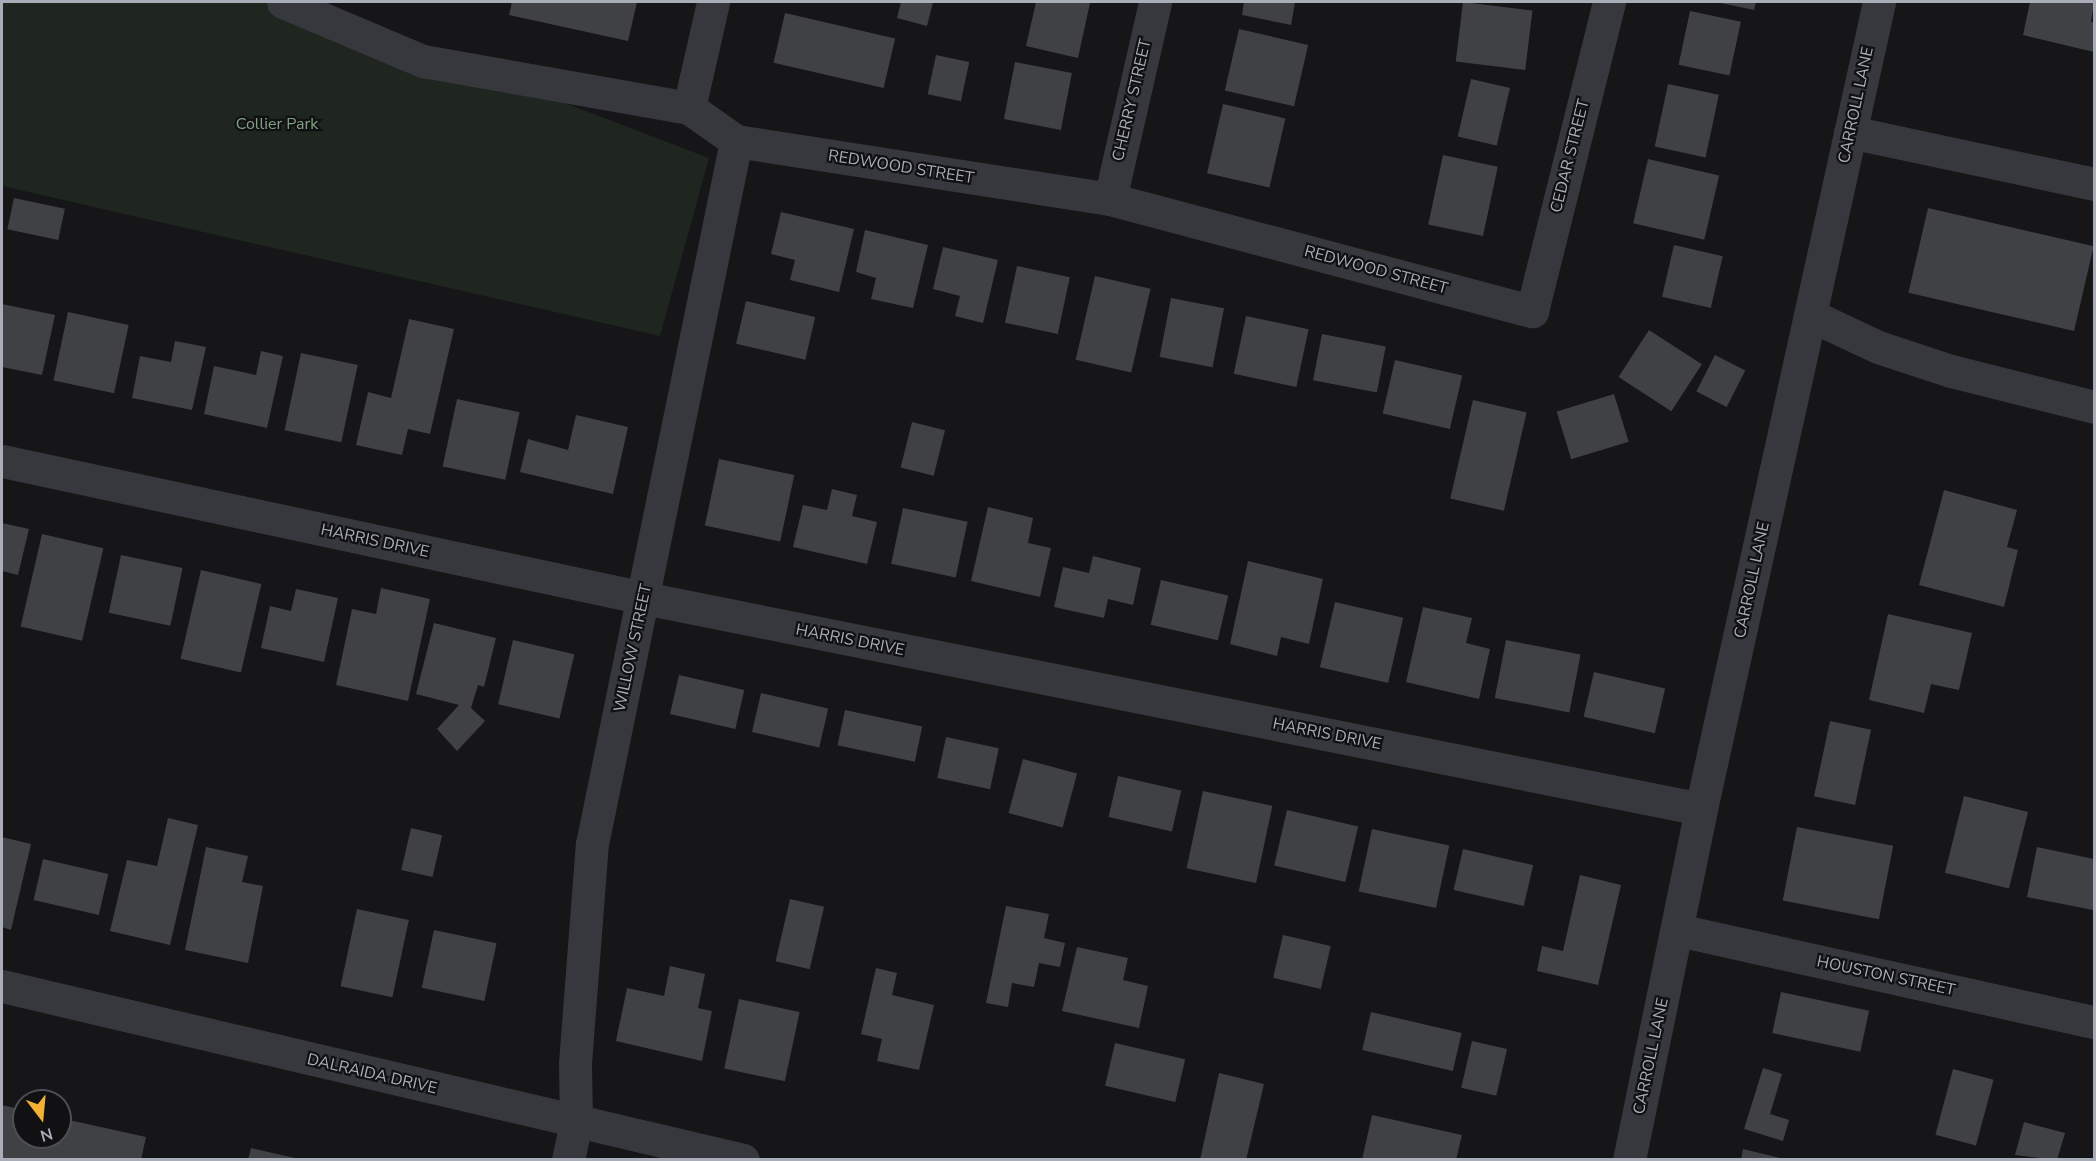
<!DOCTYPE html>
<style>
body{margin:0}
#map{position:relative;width:2096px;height:1161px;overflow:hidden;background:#161618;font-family:"Nunito Sans",sans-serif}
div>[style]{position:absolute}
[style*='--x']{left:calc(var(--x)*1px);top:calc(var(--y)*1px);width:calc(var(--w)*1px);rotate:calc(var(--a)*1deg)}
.green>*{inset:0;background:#1e261f}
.building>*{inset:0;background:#404145;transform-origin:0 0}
.minor>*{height:33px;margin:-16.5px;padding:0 16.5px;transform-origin:16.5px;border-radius:16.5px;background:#37383d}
span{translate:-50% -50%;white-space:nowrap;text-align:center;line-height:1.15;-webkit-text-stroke:4.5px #111113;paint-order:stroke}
.street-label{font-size:16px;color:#a8adb8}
.park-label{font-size:16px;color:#7fa381}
.frame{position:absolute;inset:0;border:3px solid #a8adb8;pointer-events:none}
.north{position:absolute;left:12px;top:1089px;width:60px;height:60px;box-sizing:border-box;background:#111113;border:2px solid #4d4f55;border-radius:50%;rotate:164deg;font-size:16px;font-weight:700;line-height:24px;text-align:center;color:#a8adb8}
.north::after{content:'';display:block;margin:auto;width:21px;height:27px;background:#f2b134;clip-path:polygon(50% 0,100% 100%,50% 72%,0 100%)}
</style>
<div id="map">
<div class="green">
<div style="clip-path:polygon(2px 2px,299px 2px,709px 158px,660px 336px,2px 186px)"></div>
</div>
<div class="building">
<div style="clip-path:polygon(512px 2px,637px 2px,628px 41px,509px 15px)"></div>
<div style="clip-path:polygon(901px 2px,933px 2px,927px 26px,897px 18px)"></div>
<div style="clip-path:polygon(1036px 2px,1090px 3px,1078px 58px,1026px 46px)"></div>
<div style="clip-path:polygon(1244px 2px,1295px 2px,1291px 25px,1242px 15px)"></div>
<div style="left:1463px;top:2px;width:70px;height:60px;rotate:7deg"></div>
<div style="clip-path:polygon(1716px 2px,1756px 2px,1754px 10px)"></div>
<div style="clip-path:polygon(2030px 2px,2094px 2px,2091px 22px,2094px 22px,2094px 52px,2023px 35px)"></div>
<div style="left:1690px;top:11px;width:52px;height:55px;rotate:12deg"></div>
<div style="left:785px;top:13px;width:113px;height:51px;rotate:13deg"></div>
<div style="left:1239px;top:29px;width:71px;height:63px;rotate:13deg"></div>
<div style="left:936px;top:55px;width:34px;height:40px;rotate:12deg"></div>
<div style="left:1015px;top:62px;width:58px;height:58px;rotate:11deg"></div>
<div style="left:1471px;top:79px;width:40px;height:59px;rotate:13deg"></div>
<div style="left:1668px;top:84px;width:52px;height:64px;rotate:12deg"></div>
<div style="left:1223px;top:104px;width:64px;height:71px;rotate:13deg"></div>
<div style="left:1443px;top:155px;width:56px;height:71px;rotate:12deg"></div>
<div style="left:1648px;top:159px;width:73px;height:66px;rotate:13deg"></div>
<div style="left:14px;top:198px;width:52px;height:32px;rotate:12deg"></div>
<div style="left:1928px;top:208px;width:170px;height:87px;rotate:13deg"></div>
<div style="clip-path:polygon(781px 212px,854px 229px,839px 292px,790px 280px,795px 260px,771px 254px)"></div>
<div style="clip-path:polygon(865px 230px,928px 245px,913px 308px,871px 299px,876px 278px,856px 272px)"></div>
<div style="left:1674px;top:245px;width:50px;height:53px;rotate:13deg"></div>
<div style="clip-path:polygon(943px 247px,998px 260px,983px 323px,955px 316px,960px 296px,933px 289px)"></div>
<div style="left:1017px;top:266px;width:54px;height:58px;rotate:12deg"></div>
<div style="left:1095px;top:276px;width:57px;height:86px;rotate:13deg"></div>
<div style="left:1171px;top:298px;width:54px;height:60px;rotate:11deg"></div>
<div style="left:746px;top:301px;width:71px;height:44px;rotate:13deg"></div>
<div style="clip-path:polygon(2px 304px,55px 315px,42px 375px,2px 367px)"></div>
<div style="left:68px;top:312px;width:62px;height:70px;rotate:12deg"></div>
<div style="left:1246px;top:316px;width:64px;height:59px;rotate:12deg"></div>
<div style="clip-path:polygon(409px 319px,454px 329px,430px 434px,408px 429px,402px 455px,356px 445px,368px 392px,391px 398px)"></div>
<div style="left:1649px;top:330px;width:63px;height:56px;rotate:33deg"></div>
<div style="left:1322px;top:334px;width:65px;height:47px;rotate:11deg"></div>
<div style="clip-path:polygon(175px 341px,206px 347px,192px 410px,132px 398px,140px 356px,171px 362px)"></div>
<div style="clip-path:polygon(261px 351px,283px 356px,267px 428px,204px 414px,214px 366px,256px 375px)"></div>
<div style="left:301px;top:353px;width:58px;height:79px;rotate:12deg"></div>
<div style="left:1715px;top:355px;width:34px;height:41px;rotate:27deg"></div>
<div style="left:1395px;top:360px;width:69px;height:55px;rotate:13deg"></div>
<div style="left:1614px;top:394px;width:50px;height:60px;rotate:73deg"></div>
<div style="left:457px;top:399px;width:64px;height:69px;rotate:12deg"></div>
<div style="left:1473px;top:400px;width:55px;height:101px;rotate:13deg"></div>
<div style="clip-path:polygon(576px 415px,628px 427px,613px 494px,520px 472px,528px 439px,568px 450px)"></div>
<div style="left:912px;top:422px;width:34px;height:47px;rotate:14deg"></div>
<div style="left:719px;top:459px;width:77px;height:68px;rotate:12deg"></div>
<div style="clip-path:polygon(832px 489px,857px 495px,852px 516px,877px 522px,867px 564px,793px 547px,803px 505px,827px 510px)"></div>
<div style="clip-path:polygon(1944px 490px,2017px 510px,2007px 547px,2018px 550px,2004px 607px,1919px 585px)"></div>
<div style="clip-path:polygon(988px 507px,1033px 518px,1028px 543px,1051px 548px,1040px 597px,971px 581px)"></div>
<div style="left:903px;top:508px;width:66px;height:57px;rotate:12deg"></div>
<div style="clip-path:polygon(2px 523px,29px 529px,18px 575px,2px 571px)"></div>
<div style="left:42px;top:534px;width:63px;height:95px;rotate:13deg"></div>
<div style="left:121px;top:555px;width:63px;height:59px;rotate:12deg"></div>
<div style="clip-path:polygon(1093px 556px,1141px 568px,1133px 605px,1108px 599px,1104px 618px,1054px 607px,1063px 567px,1089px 573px)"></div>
<div style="clip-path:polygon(1248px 561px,1323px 579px,1309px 644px,1281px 637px,1277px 656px,1230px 644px)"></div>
<div style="left:201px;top:570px;width:62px;height:91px;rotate:13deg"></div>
<div style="left:1161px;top:580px;width:69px;height:46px;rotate:13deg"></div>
<div style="clip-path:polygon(381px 588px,430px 599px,408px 701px,336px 685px,352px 609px,376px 614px)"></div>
<div style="clip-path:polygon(296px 589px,338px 598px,324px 662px,261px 648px,270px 606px,291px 611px)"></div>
<div style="left:1335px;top:602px;width:70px;height:67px;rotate:13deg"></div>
<div style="clip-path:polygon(1423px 607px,1472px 618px,1466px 643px,1490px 649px,1479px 699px,1406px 682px)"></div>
<div style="clip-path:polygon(1888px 614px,1972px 633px,1959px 690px,1931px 684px,1924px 713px,1869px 700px)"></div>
<div style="clip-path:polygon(434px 623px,496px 638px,484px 687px,478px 685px,471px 708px,485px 721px,457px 751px,437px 729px,459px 705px,416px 694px)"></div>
<div style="left:513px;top:640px;width:63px;height:66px;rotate:13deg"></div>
<div style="left:1506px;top:640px;width:76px;height:59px;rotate:11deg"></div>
<div style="left:1594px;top:672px;width:73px;height:46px;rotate:13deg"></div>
<div style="left:679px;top:675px;width:67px;height:40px;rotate:13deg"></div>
<div style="left:761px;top:693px;width:69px;height:40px;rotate:13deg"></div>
<div style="left:845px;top:710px;width:79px;height:36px;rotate:12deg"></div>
<div style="left:1830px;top:721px;width:42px;height:77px;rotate:12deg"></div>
<div style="left:946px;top:737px;width:54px;height:42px;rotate:12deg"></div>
<div style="left:1023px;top:759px;width:56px;height:56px;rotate:15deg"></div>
<div style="left:1118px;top:776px;width:65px;height:42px;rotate:13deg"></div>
<div style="left:1203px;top:791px;width:71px;height:79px;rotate:12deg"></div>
<div style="left:1964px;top:796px;width:66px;height:79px;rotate:14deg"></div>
<div style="left:1287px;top:810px;width:73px;height:57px;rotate:13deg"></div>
<div style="clip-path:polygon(168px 818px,198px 825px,170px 945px,110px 931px,127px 860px,157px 866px)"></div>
<div style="left:1797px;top:827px;width:98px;height:75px;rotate:11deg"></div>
<div style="left:411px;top:828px;width:32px;height:43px;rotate:13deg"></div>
<div style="left:1372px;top:829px;width:79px;height:64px;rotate:12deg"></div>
<div style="clip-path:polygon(2px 837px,31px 844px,11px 930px,2px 927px)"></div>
<div style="clip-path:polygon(206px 847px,248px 856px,242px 882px,263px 886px,248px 963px,185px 950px)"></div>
<div style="clip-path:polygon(2037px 847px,2094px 859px,2093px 910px,2027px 897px)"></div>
<div style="left:1463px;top:849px;width:72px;height:42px;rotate:13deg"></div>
<div style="left:43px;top:859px;width:67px;height:42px;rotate:13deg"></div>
<div style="clip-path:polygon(1580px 875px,1621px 885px,1598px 985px,1537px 971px,1542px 946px,1563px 951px)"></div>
<div style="left:790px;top:899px;width:35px;height:64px;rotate:13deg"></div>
<div style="clip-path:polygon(1006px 906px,1049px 914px,1044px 938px,1065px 943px,1060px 967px,1039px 963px,1034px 987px,1012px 983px,1008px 1007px,986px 1003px)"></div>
<div style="left:357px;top:909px;width:53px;height:79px;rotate:12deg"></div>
<div style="left:434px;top:930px;width:64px;height:59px;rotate:12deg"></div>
<div style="left:1283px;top:935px;width:49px;height:44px;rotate:13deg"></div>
<div style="clip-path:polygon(1077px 947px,1128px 958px,1123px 980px,1148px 986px,1139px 1028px,1062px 1011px)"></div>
<div style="clip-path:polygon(670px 966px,705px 974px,698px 1008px,712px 1011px,702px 1061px,616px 1041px,627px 988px,664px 996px)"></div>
<div style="clip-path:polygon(876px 968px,897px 973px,892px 995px,934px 1005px,919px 1070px,877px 1061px,882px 1039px,861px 1034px)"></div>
<div style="left:1781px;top:992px;width:90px;height:42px;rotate:12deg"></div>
<div style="left:739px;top:999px;width:62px;height:71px;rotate:12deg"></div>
<div style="left:1371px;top:1012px;width:93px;height:39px;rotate:13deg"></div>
<div style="left:1472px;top:1041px;width:36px;height:48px;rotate:13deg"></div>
<div style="left:1115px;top:1043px;width:72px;height:44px;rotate:13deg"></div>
<div style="clip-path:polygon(1763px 1068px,1782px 1074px,1770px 1114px,1789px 1120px,1783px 1141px,1744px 1129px)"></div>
<div style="left:1953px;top:1069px;width:42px;height:68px;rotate:15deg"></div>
<div style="clip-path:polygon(1219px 1073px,1264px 1084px,1246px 1160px,1200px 1160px)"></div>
<div style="clip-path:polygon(2px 1105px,24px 1110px,24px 1137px,60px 1137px,60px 1118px,146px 1137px,141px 1160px,2px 1160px)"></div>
<div style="clip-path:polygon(1372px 1115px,1462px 1135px,1456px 1160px,1362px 1160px)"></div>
<div style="clip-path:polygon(2024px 1122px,2065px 1133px,2057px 1160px,2015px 1155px)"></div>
<div style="clip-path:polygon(251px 1148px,299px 1159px,298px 1160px,248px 1160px)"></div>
<div style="clip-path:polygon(1743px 1149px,1784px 1159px,1784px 1160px,1741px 1160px)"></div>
</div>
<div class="minor">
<div style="--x:283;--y:2;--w:152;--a:22.9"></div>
<div style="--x:423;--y:61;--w:270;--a:10"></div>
<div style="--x:689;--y:108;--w:57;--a:35.1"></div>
<div style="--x:736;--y:141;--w:378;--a:8.8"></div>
<div style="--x:1110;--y:199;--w:437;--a:14.9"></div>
<div style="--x:1532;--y:311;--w:318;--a:-76"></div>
<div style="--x:689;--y:108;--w:109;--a:-77.2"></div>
<div style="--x:1850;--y:132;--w:249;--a:12"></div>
<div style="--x:1110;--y:199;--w:202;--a:-77.1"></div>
<div style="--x:1810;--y:315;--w:75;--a:25.2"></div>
<div style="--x:1878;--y:347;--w:77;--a:18.2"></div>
<div style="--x:1951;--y:371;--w:147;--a:14.1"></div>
<div style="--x:2;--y:461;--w:656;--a:12.05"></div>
<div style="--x:644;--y:598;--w:1078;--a:11.29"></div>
<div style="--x:1678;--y:930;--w:426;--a:12.5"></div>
<div style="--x:2;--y:986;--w:761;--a:13.21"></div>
<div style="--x:568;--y:1160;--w:38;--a:-78"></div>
<div style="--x:576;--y:1123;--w:60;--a:-91"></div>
<div style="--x:575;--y:1063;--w:220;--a:-85.6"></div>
<div style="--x:592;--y:844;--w:718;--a:-78.42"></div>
<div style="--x:1629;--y:1160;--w:358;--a:-78.4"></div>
<div style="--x:1701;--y:809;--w:826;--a:-77.56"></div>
</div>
<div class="street-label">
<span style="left:1132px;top:100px;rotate:-77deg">CHERRY STREET</span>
<span style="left:1856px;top:105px;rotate:-78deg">CARROLL LANE</span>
<span style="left:1570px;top:156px;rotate:-76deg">CEDAR STREET</span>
<span style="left:901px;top:167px;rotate:9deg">REDWOOD STREET</span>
<span style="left:1376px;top:270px;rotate:15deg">REDWOOD STREET</span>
<span style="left:375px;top:541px;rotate:12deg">HARRIS DRIVE</span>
<span style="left:1752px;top:580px;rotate:-78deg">CARROLL LANE</span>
<span style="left:850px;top:640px;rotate:11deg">HARRIS DRIVE</span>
<span style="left:633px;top:648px;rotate:-78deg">WILLOW STREET</span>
<span style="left:1327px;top:734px;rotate:11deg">HARRIS DRIVE</span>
<span style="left:1886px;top:976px;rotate:12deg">HOUSTON STREET</span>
<span style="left:1651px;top:1056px;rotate:-78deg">CARROLL LANE</span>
<span style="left:372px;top:1074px;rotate:13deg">DALRAIDA DRIVE</span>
</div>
<div class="park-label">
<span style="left:277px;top:124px">Collier Park</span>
</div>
<div class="frame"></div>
<div class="north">N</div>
</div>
